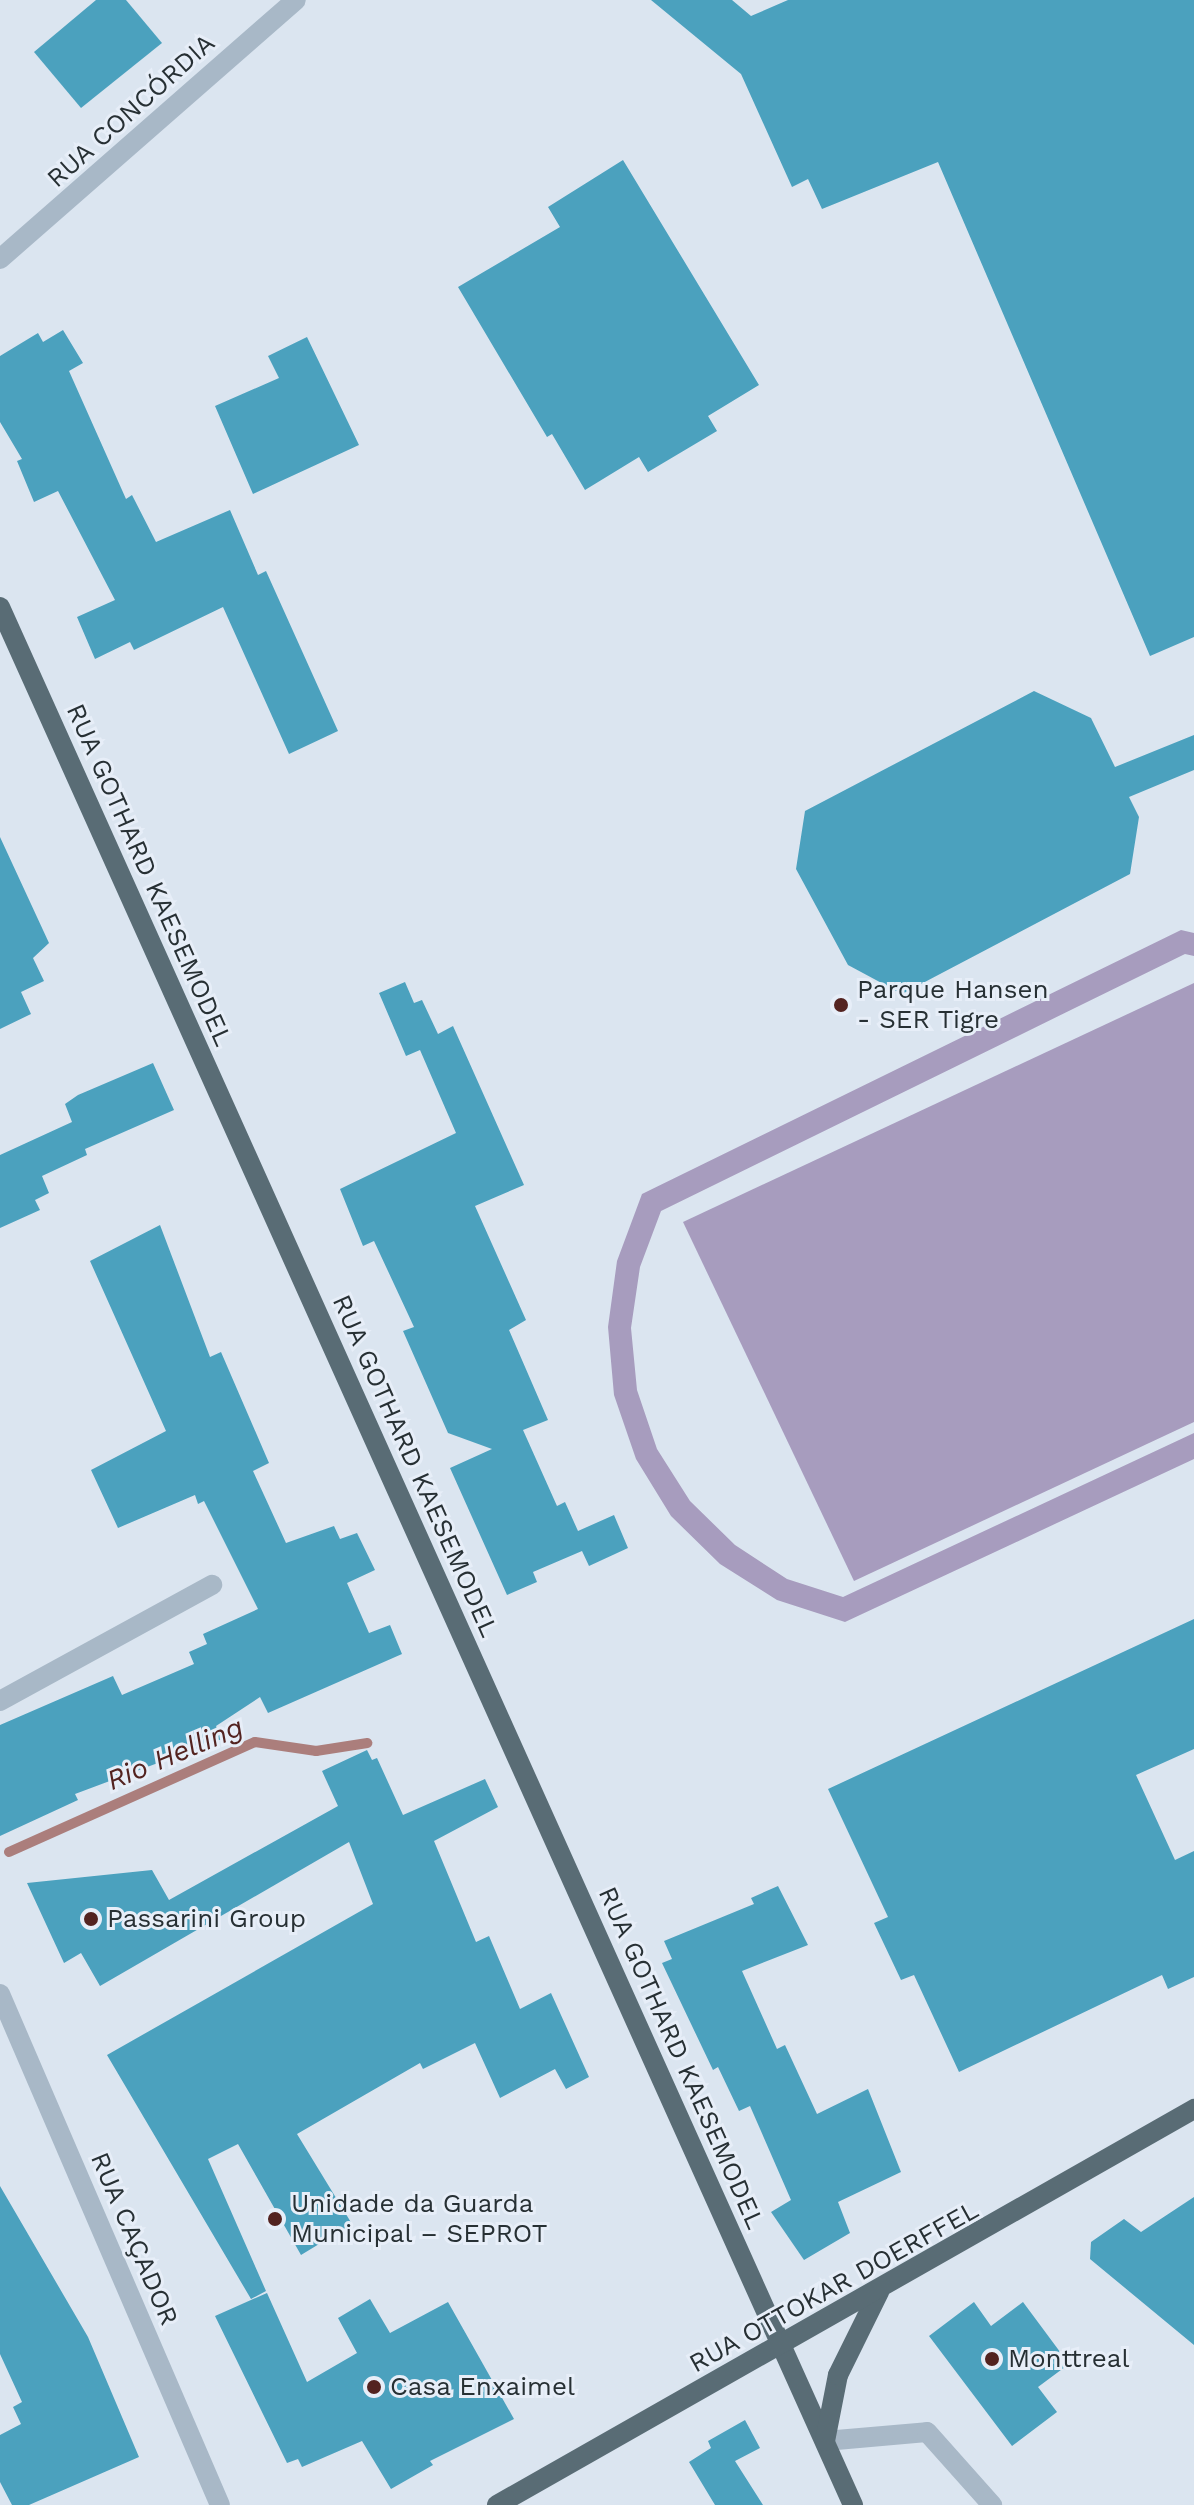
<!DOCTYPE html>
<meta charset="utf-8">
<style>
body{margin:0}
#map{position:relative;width:1194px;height:2505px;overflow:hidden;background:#dbe5f0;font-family:"Work Sans",sans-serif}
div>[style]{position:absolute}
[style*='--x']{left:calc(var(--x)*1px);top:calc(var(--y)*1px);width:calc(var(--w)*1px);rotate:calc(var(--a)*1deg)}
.green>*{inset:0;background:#a79cbe}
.stream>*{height:10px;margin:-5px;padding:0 5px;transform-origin:5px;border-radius:5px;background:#ab7e7c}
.building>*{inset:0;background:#4ba1be}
.minor>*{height:20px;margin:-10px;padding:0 10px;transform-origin:10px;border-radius:10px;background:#a8b8c7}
.major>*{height:20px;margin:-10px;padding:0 10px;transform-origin:10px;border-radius:10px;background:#596c75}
.dots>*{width:22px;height:22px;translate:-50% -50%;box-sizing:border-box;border:4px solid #e7eef8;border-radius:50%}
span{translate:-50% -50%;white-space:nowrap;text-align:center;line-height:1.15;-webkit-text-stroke:6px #e7eef8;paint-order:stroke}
.street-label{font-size:26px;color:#273034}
.poi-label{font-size:26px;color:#273034}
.left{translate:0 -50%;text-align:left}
.water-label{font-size:28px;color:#532320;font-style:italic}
</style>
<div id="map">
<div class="green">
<div style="clip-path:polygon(1181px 930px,1194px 933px,1194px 956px,1185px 954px,661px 1211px,640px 1267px,631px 1328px,637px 1390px,657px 1449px,690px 1501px,735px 1545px,787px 1579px,843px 1597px,1194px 1433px,1194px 1459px,845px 1622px,777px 1600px,720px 1564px,671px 1516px,636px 1459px,614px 1395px,608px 1327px,617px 1261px,642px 1194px)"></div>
<div style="clip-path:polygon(1194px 983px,1194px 1422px,854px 1581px,683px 1222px)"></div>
</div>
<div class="stream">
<div style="--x:9;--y:1852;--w:269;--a:-24.1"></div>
<div style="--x:255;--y:1742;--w:62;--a:8.4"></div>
<div style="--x:316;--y:1751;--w:52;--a:-8.9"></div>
</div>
<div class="building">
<div style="clip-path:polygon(96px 0,126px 0,162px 43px,81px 108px,34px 52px)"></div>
<div style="clip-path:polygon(651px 0,732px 0,751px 16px,788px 0,1194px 0,1194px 637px,1150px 656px,938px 162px,822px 209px,808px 179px,792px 187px,741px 74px)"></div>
<div style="clip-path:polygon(623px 160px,759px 385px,708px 416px,717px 431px,648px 472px,639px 457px,585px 490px,552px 434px,547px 437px,458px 287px,560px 227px,548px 207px)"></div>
<div style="clip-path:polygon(63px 330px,83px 363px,69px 371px,126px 499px,132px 495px,156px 542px,230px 510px,258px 575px,266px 571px,338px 731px,289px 754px,223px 607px,134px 650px,130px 642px,95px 659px,77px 617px,115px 600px,58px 491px,34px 502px,17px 461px,22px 459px,0 422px,0 356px,38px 333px,43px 342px)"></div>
<div style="clip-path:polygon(307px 337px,359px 445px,253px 494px,215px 406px,279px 378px,268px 356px)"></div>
<div style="clip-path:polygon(1034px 691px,1091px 718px,1115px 767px,1194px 735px,1194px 770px,1129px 797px,1139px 817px,1130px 874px,902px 994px,848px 965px,796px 869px,805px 811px)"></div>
<div style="clip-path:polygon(0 837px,49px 943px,33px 958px,44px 981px,21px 992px,31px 1014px,0 1029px)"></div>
<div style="clip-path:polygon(405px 982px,414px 1003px,422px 1000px,438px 1034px,453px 1026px,524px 1185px,475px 1206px,526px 1320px,509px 1330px,548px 1420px,523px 1430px,557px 1506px,565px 1502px,578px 1531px,614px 1515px,628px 1548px,589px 1566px,582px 1551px,533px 1572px,537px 1582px,507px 1595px,450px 1468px,492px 1449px,448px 1433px,403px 1331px,414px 1327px,374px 1241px,363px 1246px,340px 1189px,456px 1133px,420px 1050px,406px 1056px,379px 993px)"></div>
<div style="clip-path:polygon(153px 1063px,174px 1110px,85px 1149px,87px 1155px,42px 1176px,49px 1193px,35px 1200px,40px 1210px,0 1228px,0 1155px,72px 1122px,65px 1104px,78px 1095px)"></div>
<div style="clip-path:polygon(160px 1225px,210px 1357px,221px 1352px,269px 1463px,253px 1471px,286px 1543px,334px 1526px,340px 1539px,357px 1533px,375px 1570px,347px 1583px,369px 1633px,390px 1625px,402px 1654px,268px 1713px,260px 1697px,216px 1726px,222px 1739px,75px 1794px,78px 1800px,0 1836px,0 1725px,113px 1676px,122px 1695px,194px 1664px,189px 1652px,207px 1644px,203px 1634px,258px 1609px,204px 1501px,198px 1504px,195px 1495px,118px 1528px,91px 1470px,166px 1431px,90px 1261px)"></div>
<div style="clip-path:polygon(1194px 1619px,1194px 1749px,1136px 1775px,1175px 1860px,1194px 1851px,1194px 1977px,1168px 1989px,1162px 1975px,959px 2072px,914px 1975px,901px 1980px,874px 1923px,888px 1917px,828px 1789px)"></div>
<div style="clip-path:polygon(367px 1750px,372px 1760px,377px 1758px,403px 1815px,485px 1779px,498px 1807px,434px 1841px,476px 1942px,489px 1936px,520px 2009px,551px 1993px,589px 2077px,566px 2089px,555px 2069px,500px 2098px,475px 2043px,423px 2069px,420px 2063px,297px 2134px,352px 2224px,301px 2255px,238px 2144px,208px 2159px,266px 2291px,251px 2299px,107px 2055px,373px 1904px,349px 1842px,100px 1986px,81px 1953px,64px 1963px,27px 1883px,152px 1870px,169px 1900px,338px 1806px,322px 1771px)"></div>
<div style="clip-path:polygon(778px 1886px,808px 1945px,742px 1971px,777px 2049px,785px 2045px,817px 2114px,868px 2089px,901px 2172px,838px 2202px,850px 2233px,804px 2260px,771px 2212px,791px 2200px,750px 2106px,739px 2111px,718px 2067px,713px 2070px,662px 1963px,672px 1959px,664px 1941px,754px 1904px,751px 1898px)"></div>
<div style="clip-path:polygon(0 2186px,88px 2337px,139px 2457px,29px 2505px,12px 2505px,0 2482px,0 2435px,21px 2424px,13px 2407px,22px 2402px,0 2354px)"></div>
<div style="clip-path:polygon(1194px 2197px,1194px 2345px,1090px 2259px,1091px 2242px,1124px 2219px,1141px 2232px)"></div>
<div style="clip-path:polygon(267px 2293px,307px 2382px,357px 2353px,338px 2318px,370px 2299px,390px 2333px,448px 2302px,514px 2419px,430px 2461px,433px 2465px,391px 2489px,362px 2441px,302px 2467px,298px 2459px,287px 2463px,215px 2316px)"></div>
<div style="clip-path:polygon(974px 2302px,991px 2326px,1023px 2302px,1069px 2364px,1038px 2387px,1057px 2412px,1012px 2446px,929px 2336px)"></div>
<div style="clip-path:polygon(745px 2420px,760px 2448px,735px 2461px,763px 2505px,715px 2505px,689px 2462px,711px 2448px,708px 2441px)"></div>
</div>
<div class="minor">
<div style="--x:0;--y:259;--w:393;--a:-41.2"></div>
<div style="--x:0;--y:1701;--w:242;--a:-28.7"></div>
<div style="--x:0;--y:1994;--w:556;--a:66.71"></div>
<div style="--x:825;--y:2441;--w:102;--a:-5"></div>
<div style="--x:927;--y:2432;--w:98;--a:48.3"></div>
</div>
<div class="major">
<div style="--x:0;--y:607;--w:2081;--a:65.8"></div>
<div style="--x:825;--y:2441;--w:67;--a:-78.9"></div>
<div style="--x:838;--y:2375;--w:93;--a:-63.7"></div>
<div style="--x:497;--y:2505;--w:802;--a:-29.6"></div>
</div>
<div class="dots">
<div style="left:841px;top:1005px;background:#532320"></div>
<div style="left:91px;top:1919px;background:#532320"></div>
<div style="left:275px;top:2219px;background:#532320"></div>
<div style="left:992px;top:2359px;background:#532320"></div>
<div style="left:374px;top:2387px;background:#532320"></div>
</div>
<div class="street-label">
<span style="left:131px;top:111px;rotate:-42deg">RUA CONCÓRDIA</span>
<span style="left:149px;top:875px;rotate:66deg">RUA GOTHARD KAESEMODEL</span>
<span style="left:415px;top:1466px;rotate:66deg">RUA GOTHARD KAESEMODEL</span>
<span style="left:681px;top:2058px;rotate:66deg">RUA GOTHARD KAESEMODEL</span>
<span style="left:134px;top:2239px;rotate:67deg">RUA CAÇADOR</span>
<span style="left:834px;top:2287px;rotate:-29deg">RUA OTTOKAR DOERFFEL</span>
</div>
<div class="poi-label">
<span class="left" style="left:857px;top:1005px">Parque Hansen<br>- SER Tigre</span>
<span class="left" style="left:107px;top:1919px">Passarini Group</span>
<span class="left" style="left:291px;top:2219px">Unidade da Guarda<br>Municipal – SEPROT</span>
<span class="left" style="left:1008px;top:2359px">Monttreal</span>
<span class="left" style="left:390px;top:2387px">Casa Enxaimel</span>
</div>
<div class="water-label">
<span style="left:175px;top:1754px;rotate:-23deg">Rio Helling</span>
</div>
</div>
